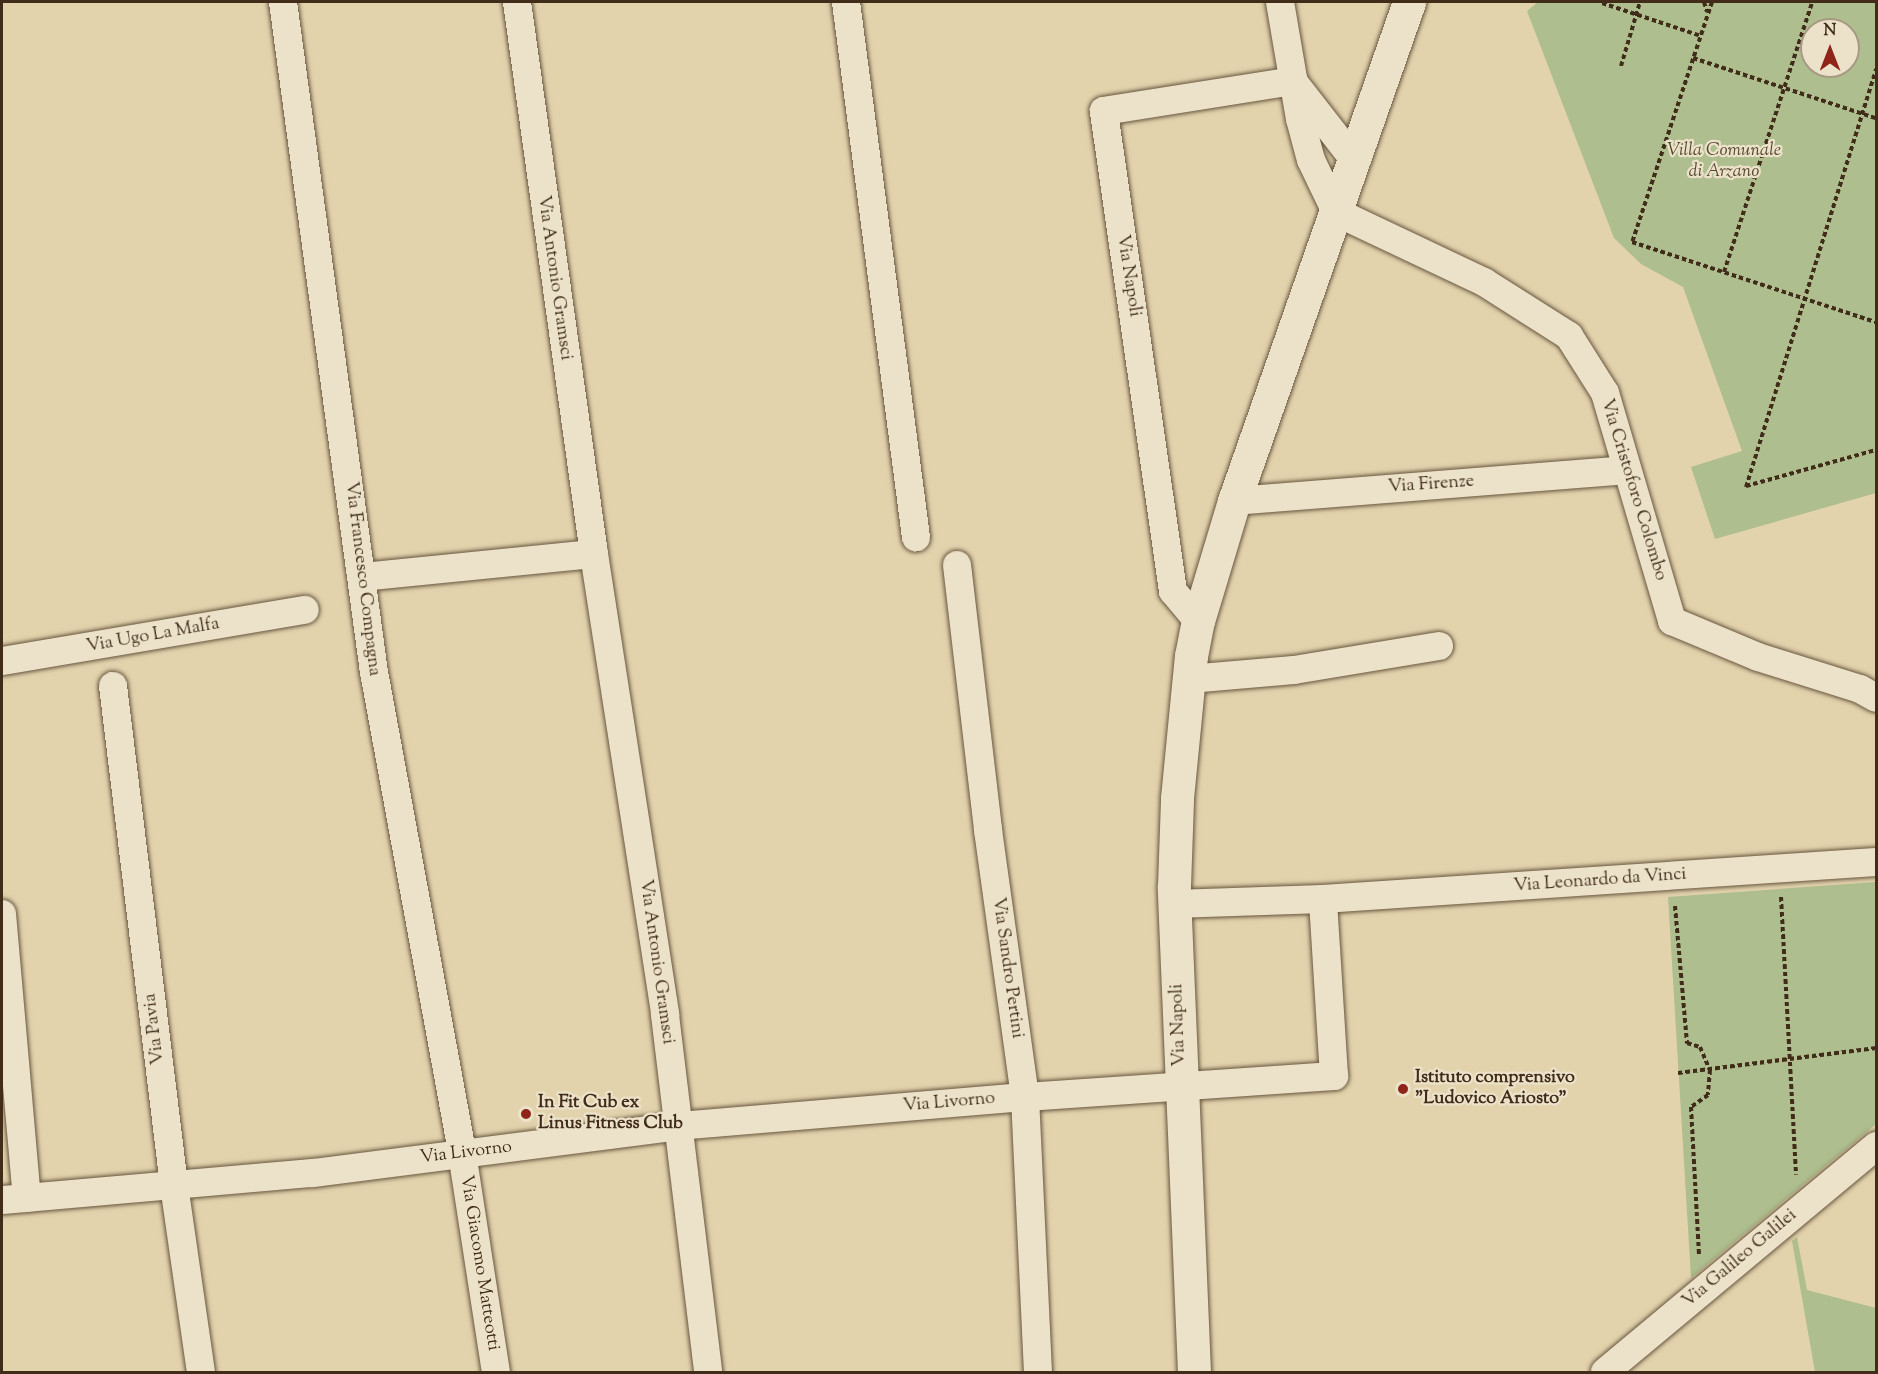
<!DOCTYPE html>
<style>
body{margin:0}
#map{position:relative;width:1878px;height:1374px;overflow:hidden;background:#e2d3ad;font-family:"Sorts Mill Goudy",serif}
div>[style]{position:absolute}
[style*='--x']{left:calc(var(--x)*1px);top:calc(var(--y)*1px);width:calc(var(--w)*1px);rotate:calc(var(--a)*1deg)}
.green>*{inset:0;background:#aebe8e}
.path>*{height:4px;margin-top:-2px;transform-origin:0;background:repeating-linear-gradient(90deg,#402c19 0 4.5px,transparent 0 7.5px)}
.roads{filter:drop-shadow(0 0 2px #68563e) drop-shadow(0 0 2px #68563e)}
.street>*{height:28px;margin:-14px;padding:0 14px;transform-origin:14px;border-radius:14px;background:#ece2ca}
.secondary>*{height:33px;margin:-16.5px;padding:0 16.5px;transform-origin:16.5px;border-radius:16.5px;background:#ece2ca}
.dots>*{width:16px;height:16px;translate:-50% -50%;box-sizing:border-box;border:3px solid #ece2ca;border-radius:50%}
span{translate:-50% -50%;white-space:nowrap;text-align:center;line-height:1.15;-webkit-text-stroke:4.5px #ece2ca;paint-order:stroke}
.park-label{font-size:18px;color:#564930;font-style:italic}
.street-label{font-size:18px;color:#402c19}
.poi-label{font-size:18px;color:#402c19;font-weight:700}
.left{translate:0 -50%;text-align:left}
.frame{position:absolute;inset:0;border:3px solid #402c19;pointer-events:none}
.north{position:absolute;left:1800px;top:18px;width:60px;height:60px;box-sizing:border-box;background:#ece2ca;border:2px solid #a79983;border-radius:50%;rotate:0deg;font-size:16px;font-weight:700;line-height:24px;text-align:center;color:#402c19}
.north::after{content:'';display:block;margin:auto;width:21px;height:27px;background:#8f2418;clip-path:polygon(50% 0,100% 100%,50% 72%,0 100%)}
</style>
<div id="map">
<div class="green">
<div style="clip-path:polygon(evenodd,1538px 2px,1876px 2px,1876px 493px,1715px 539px,1691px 467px,1742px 451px,1683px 287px,1641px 264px,1614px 238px,1527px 11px,1538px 2px,1812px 30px,1848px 30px,1848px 66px,1812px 66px,1812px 30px)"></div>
<div style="clip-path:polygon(1876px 882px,1876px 1124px,1691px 1278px,1668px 897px)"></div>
<div style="clip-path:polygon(1797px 1237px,1807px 1290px,1876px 1308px,1876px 1372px,1815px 1372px,1792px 1241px)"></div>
</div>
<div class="path">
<div style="--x:1704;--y:2;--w:10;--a:73"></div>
<div style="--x:1712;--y:2;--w:253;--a:108.4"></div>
<div style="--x:1632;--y:242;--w:257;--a:18.2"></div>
<div style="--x:1602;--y:3;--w:104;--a:18.4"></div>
<div style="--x:1693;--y:58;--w:193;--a:18.2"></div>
<div style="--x:1621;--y:66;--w:67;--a:-73.5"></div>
<div style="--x:1724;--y:272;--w:284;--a:-71.9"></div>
<div style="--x:1746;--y:486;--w:135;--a:-15.5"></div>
<div style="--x:1746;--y:487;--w:438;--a:-72.7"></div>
<div style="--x:1781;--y:897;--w:278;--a:86.9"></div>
<div style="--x:1675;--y:906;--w:138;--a:85"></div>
<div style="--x:1687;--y:1043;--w:14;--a:17"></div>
<div style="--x:1700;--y:1047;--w:25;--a:67"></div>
<div style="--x:1710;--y:1070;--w:25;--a:95"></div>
<div style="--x:1708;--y:1095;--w:21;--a:145"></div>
<div style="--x:1691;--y:1107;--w:148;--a:86.9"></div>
<div style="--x:1678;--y:1073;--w:200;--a:-7.2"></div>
</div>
<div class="roads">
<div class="street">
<div style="--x:283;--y:2;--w:676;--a:82.27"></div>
<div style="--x:374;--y:672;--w:489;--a:79.6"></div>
<div style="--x:462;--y:1153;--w:222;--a:81.2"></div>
<div style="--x:517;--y:2;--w:557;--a:82.06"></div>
<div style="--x:594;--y:554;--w:466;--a:81.2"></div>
<div style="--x:665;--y:1015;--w:360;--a:83.1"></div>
<div style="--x:846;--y:2;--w:540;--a:82.55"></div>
<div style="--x:1280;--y:2;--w:119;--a:80.3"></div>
<div style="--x:1300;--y:119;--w:42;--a:75"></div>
<div style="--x:1311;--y:160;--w:58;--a:64.3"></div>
<div style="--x:1336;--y:212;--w:164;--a:25.3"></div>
<div style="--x:1484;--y:282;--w:101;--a:32.4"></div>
<div style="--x:1569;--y:336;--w:67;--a:57.7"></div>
<div style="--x:1605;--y:393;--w:238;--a:73.6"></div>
<div style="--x:1672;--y:621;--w:93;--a:22.7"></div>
<div style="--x:1758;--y:657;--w:107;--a:17.4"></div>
<div style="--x:1860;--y:689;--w:18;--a:29"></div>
<div style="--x:1296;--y:85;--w:91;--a:52.1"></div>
<div style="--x:1234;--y:501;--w:394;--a:-4.5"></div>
<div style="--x:957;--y:565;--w:267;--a:83.3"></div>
<div style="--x:988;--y:830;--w:270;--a:82.1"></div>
<div style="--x:1025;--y:1097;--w:275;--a:87.3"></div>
<div style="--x:362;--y:577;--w:233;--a:-5.7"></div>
<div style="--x:1198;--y:621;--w:39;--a:-130"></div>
<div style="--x:1173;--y:591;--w:485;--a:-98.2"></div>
<div style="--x:1104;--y:111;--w:192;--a:-9"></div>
<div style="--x:2;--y:661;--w:307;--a:-9.6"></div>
<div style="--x:1189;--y:679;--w:105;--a:-4.9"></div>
<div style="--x:1294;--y:670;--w:147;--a:-9.4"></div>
<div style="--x:113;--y:686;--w:503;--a:83.03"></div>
<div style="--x:174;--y:1185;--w:189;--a:81.8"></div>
<div style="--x:1174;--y:904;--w:149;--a:-1.9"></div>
<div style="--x:1323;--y:899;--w:554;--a:-3.83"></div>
<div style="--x:2;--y:914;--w:285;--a:85"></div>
<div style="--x:2;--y:1200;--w:312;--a:-5"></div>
<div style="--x:313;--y:1173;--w:369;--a:-7.3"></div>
<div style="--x:679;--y:1126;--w:347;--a:-4.8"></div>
<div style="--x:1025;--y:1097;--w:310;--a:-3.9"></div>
<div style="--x:1334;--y:1076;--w:177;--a:-93.6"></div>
<div style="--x:1605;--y:1372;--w:353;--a:-39.8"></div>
</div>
<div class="secondary">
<div style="--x:1194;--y:1372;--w:486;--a:-92.4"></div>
<div style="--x:1174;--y:886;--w:88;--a:-88"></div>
<div style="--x:1177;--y:798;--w:143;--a:-84.4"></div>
<div style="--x:1191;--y:656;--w:36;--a:-79"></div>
<div style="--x:1198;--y:621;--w:125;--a:-73.3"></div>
<div style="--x:1234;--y:501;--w:529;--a:-70.67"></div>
</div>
</div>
<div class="dots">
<div style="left:1403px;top:1089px;background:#8f2418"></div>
<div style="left:526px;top:1114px;background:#8f2418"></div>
</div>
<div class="park-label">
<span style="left:1724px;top:162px">Villa Comunale<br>di Arzano</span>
</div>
<div class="street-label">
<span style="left:1128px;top:276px;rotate:81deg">Via Napoli</span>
<span style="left:554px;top:278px;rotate:82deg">Via Antonio Gramsci</span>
<span style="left:1431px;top:485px;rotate:-4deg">Via Firenze</span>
<span style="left:1633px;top:490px;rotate:73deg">Via Cristoforo Colombo</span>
<span style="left:362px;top:579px;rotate:83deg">Via Francesco Compagna</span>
<span style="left:153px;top:636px;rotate:-10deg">Via Ugo La Malfa</span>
<span style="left:1600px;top:881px;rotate:-4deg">Via Leonardo da Vinci</span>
<span style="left:656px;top:962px;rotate:82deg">Via Antonio Gramsci</span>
<span style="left:1007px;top:968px;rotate:82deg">Via Sandro Pertini</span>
<span style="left:1179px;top:1025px;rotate:-92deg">Via Napoli</span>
<span style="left:155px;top:1029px;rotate:-97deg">Via Pavia</span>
<span style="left:949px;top:1103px;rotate:-5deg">Via Livorno</span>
<span style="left:466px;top:1153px;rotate:-7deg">Via Livorno</span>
<span style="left:1740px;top:1259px;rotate:-40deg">Via Galileo Galilei</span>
<span style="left:479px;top:1263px;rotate:81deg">Via Giacomo Matteotti</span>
</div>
<div class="poi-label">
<span class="left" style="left:1415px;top:1089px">Istituto comprensivo<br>"Ludovico Ariosto"</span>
<span class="left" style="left:538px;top:1114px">In Fit Cub ex<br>Linus Fitness Club</span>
</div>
<div class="frame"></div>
<div class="north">N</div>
</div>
